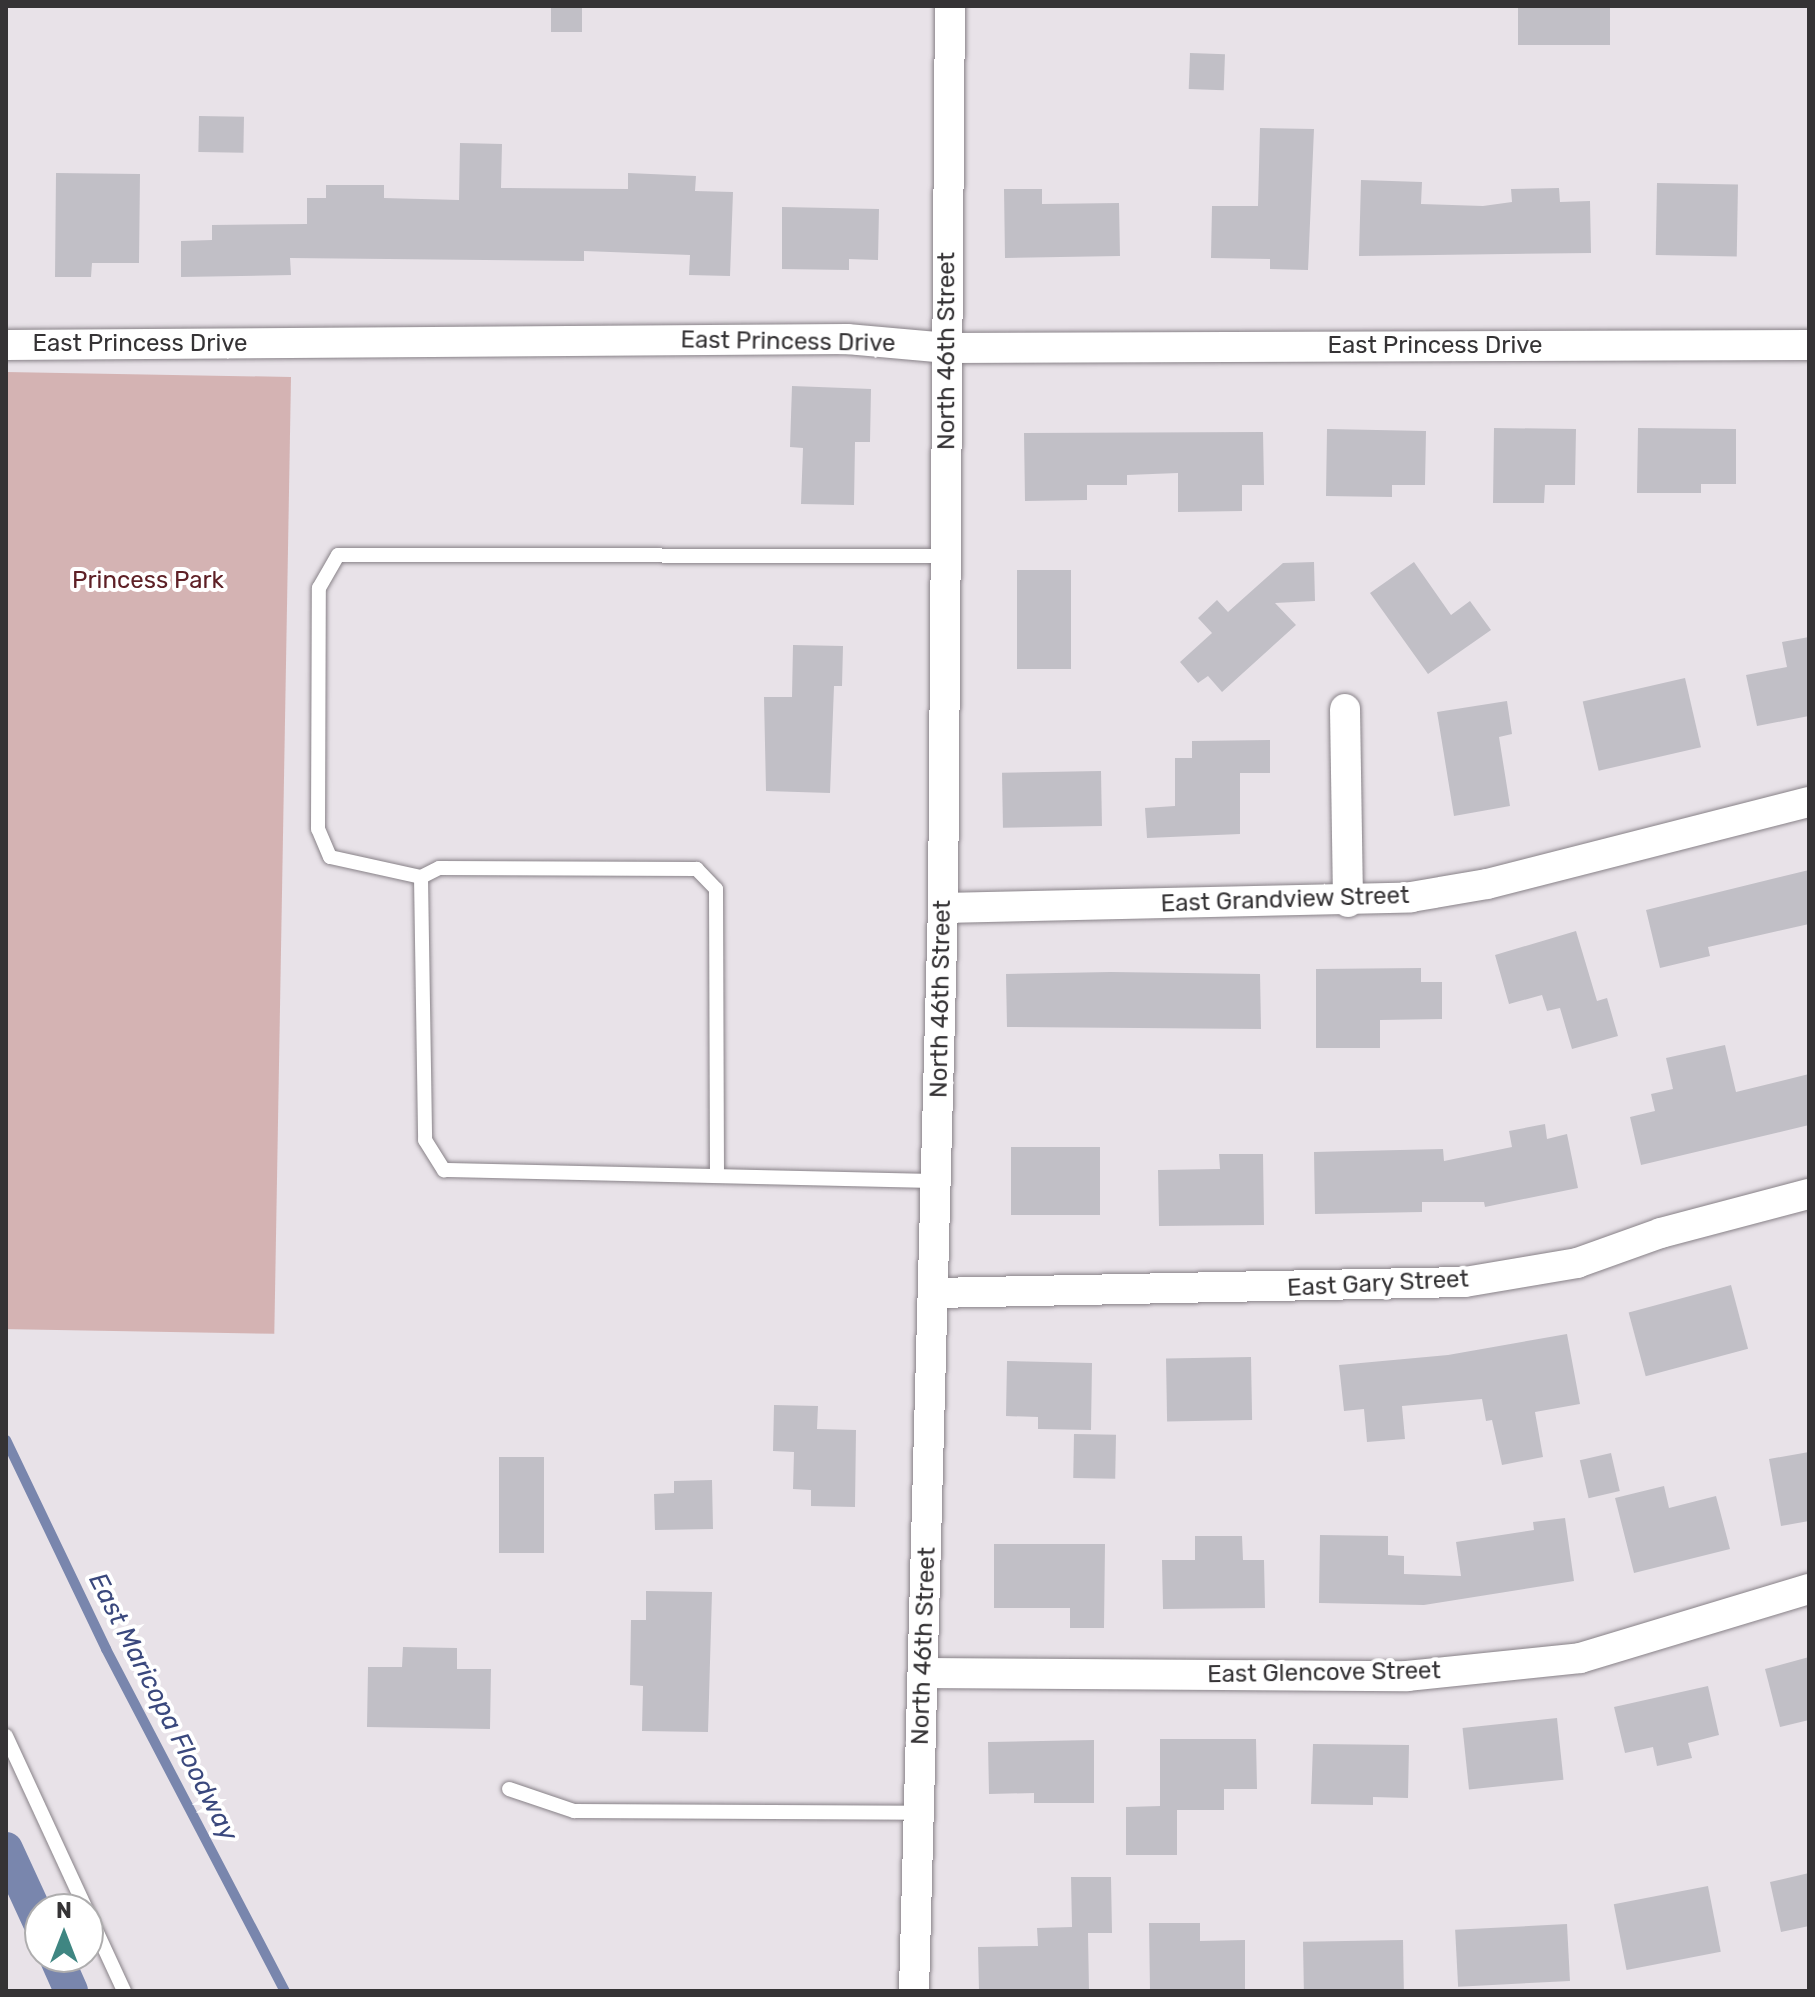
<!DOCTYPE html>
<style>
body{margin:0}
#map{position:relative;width:1815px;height:1997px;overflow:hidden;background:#e8e2e8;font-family:Rubik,sans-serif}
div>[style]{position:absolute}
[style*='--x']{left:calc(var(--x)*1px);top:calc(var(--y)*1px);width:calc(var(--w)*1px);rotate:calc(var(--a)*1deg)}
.green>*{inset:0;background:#d4b3b3;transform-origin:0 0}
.stream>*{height:10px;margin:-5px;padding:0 5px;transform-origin:5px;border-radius:5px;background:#7986ad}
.canal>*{height:34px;margin:-17px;padding:0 17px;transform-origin:17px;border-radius:17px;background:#7986ad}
.building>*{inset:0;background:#c1bfc6;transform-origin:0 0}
.roads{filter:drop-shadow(0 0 2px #888288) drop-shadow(0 0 2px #888288)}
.service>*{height:14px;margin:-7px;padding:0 7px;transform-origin:7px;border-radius:7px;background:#fff}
.minor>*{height:30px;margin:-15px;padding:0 15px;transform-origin:15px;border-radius:15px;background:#fff}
span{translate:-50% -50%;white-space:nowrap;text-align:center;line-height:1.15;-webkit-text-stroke:8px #fff;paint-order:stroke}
.street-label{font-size:24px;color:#353335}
.park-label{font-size:24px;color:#5e2026}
.water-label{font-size:26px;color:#3a487d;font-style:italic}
.frame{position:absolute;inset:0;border:8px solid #353335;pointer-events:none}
.north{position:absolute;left:24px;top:1893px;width:80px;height:80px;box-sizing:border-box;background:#fff;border:2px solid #aeadae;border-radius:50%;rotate:0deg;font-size:22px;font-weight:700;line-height:32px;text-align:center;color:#353335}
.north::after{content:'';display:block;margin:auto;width:28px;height:36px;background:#3f8682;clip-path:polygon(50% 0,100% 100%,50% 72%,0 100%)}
</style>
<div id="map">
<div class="green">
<div style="left:291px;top:377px;width:957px;height:285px;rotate:91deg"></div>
</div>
<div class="stream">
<div style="--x:6;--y:1440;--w:232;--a:64.4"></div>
<div style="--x:106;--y:1649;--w:386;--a:62.4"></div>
</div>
<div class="canal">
<div style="--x:6;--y:1849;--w:81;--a:65.3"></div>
<div style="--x:56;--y:1957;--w:37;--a:66"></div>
</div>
<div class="building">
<div style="left:551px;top:6px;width:31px;height:26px"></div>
<div style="left:1518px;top:6px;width:92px;height:39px"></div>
<div style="left:1190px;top:53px;width:35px;height:36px;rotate:2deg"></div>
<div style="left:199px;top:116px;width:45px;height:36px;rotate:1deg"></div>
<div style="clip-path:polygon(1260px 128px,1314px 129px,1308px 270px,1270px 269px,1270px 259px,1211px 258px,1212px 206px,1258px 206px)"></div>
<div style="clip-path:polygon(460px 143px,502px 144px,501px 188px,628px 189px,628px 173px,696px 176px,695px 191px,733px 192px,730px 276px,689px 275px,690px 255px,584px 251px,584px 261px,290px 258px,291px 275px,181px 277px,181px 241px,212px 240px,212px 225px,307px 224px,307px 198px,326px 198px,326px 185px,384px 185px,384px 198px,459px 200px)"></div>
<div style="clip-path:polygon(56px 173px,140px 174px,139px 263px,92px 263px,91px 277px,55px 277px)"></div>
<div style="clip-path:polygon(1361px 180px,1422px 182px,1421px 204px,1483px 206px,1512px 202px,1511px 189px,1559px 188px,1560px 202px,1590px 201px,1591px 253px,1359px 256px)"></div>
<div style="left:1657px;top:183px;width:81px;height:72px;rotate:1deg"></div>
<div style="clip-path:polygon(1004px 189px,1042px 189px,1042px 204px,1119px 203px,1120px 256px,1005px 258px)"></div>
<div style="clip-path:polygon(782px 207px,879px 209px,878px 260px,849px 259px,849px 270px,782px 269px)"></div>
<div style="clip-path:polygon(792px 386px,871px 389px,870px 442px,855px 442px,854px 505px,801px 504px,803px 448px,790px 447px)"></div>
<div style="clip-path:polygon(1494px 428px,1576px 429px,1575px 485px,1545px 485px,1544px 503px,1493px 503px)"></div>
<div style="clip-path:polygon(1638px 428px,1736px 429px,1736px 484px,1701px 484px,1701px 493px,1637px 493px)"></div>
<div style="clip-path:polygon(1327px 429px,1426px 431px,1425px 485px,1392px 485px,1392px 497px,1326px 496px)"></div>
<div style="clip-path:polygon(1263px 432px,1264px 485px,1242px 485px,1242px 511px,1178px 512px,1178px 473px,1127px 475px,1127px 485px,1087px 485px,1087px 500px,1025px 501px,1024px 433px)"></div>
<div style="clip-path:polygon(1314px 562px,1315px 601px,1275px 603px,1296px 625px,1222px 692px,1208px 676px,1198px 683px,1180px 662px,1212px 633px,1198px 618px,1217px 600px,1228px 612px,1283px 563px)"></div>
<div style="clip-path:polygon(1414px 562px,1451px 615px,1470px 601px,1491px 630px,1428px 674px,1370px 593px)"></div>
<div style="left:1017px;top:570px;width:54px;height:99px"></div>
<div style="clip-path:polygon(1809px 637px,1809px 716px,1757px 726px,1746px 675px,1787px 667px,1782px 642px)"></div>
<div style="clip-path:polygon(793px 645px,843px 646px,842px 686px,834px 686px,830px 793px,766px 791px,764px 697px,792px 697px)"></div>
<div style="left:1685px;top:678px;width:71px;height:105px;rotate:77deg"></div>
<div style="clip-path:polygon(1507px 701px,1512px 734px,1499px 737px,1510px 806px,1454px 816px,1437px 712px)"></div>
<div style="clip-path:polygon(1270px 740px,1270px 773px,1240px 773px,1240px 834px,1147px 838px,1145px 808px,1175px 806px,1175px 758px,1192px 758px,1192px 741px)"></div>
<div style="left:1101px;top:771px;width:55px;height:99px;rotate:89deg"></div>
<div style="clip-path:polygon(1809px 870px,1809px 924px,1708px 947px,1710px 956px,1660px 968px,1646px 910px)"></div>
<div style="clip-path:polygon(1576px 931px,1597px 1001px,1607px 998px,1618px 1036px,1572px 1049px,1560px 1008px,1547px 1011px,1542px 995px,1509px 1004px,1495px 955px)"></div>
<div style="clip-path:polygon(1421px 968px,1421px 982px,1442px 982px,1442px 1019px,1380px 1020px,1380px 1048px,1316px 1048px,1316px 969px)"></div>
<div style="clip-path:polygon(1111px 972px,1260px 974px,1261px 1029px,1007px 1027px,1006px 974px)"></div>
<div style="clip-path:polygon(1725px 1045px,1736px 1092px,1809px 1074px,1809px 1125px,1641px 1165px,1630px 1117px,1655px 1111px,1651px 1094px,1673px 1089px,1666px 1058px)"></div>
<div style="clip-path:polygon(1545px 1124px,1547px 1139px,1567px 1134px,1578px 1188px,1485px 1207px,1484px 1202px,1422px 1202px,1422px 1212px,1315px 1214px,1314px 1152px,1443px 1149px,1444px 1161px,1512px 1147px,1509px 1131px)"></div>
<div style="left:1100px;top:1147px;width:68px;height:89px;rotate:90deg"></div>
<div style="clip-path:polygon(1219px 1154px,1263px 1154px,1264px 1225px,1159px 1226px,1158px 1170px,1220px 1169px)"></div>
<div style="left:1731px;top:1285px;width:66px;height:106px;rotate:75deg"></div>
<div style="clip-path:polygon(1567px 1334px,1580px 1404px,1535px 1412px,1543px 1457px,1502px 1465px,1492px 1420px,1486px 1421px,1482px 1399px,1402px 1406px,1405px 1439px,1367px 1442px,1364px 1409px,1344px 1411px,1339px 1365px,1448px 1355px)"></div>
<div style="left:1251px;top:1357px;width:63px;height:85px;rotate:89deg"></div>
<div style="clip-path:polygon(1007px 1361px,1092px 1363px,1091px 1430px,1038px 1429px,1038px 1417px,1006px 1416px)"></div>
<div style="clip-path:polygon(774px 1405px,818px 1406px,817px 1429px,856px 1430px,855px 1507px,811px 1506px,811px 1490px,793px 1489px,794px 1452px,773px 1451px)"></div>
<div style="left:1074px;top:1434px;width:42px;height:44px;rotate:1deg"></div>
<div style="clip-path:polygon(1809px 1452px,1809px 1521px,1781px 1526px,1769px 1459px)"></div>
<div style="left:1611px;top:1453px;width:39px;height:32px;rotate:77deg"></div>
<div style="left:499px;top:1457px;width:45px;height:96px"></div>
<div style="clip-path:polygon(712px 1480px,713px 1529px,655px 1530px,654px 1494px,674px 1493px,674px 1481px)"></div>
<div style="clip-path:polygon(1664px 1486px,1669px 1508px,1716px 1496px,1730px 1549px,1634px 1573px,1615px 1498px)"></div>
<div style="clip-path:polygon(1565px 1518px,1574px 1581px,1424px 1605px,1319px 1603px,1320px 1535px,1388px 1536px,1388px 1555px,1404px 1556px,1404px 1574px,1461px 1576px,1456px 1542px,1534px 1530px,1533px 1522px)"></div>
<div style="clip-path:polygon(1195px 1536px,1242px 1536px,1243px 1560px,1264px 1560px,1265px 1608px,1163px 1609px,1162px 1560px,1195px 1560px)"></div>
<div style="clip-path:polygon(994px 1544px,1105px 1544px,1104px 1628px,1070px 1628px,1070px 1608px,994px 1608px)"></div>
<div style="clip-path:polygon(646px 1591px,712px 1592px,708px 1732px,642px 1731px,643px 1686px,630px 1685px,631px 1620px,646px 1620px)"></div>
<div style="clip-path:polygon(403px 1647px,457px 1648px,457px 1669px,491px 1669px,490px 1729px,367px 1727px,368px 1667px,402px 1667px)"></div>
<div style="clip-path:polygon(1809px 1657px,1809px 1720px,1780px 1727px,1765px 1669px)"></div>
<div style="clip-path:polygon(1708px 1686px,1719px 1735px,1688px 1743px,1692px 1758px,1657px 1766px,1653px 1747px,1625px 1753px,1614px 1707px)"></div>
<div style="left:1557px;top:1718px;width:62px;height:95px;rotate:84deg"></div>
<div style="clip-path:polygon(1160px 1739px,1256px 1739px,1257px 1789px,1224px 1789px,1224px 1810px,1177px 1810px,1177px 1855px,1126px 1855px,1126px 1807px,1160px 1806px)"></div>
<div style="clip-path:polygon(1094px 1740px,1094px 1803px,1034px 1803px,1034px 1793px,989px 1794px,988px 1742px)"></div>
<div style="clip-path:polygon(1313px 1744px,1409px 1745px,1408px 1798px,1373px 1797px,1373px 1805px,1311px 1804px)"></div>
<div style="clip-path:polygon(1809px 1873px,1809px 1926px,1781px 1932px,1770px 1882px)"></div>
<div style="clip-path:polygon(1071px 1877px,1111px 1877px,1112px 1933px,1088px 1933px,1089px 1991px,979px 1991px,978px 1947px,1038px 1946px,1037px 1928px,1072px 1927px)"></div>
<div style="left:1708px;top:1886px;width:67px;height:96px;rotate:79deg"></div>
<div style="clip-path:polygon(1149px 1923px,1200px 1923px,1200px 1941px,1245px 1940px,1245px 1991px,1150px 1991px)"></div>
<div style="left:1567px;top:1924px;width:57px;height:112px;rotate:87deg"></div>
<div style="left:1403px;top:1940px;width:51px;height:100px;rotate:89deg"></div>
</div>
<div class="roads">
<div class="service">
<div style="--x:421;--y:877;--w:93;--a:-167.6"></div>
<div style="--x:330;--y:857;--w:30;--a:-113"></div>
<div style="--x:318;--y:829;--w:241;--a:-89.8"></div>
<div style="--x:319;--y:588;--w:38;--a:-60"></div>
<div style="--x:338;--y:555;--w:608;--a:0.09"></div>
<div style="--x:717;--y:1176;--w:287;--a:-90.2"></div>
<div style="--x:716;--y:889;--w:28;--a:-134"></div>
<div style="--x:697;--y:869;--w:258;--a:-179.8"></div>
<div style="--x:439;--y:868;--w:20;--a:153"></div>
<div style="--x:421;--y:877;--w:263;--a:89.1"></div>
<div style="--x:425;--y:1140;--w:36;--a:58"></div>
<div style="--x:444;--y:1170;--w:493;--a:1.3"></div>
<div style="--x:6;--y:1736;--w:191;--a:65.2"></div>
<div style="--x:509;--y:1789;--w:69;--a:18.7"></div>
<div style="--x:574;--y:1811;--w:344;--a:0.3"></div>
<div style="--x:88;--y:1913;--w:86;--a:65.2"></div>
</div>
<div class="minor">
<div style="--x:6;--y:345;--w:841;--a:-0.41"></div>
<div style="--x:847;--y:339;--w:101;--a:5.1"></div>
<div style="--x:948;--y:348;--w:861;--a:-0.2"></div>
<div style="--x:1345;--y:709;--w:193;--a:89.1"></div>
<div style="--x:943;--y:908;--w:468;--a:-1.3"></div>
<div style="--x:1411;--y:897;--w:77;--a:-9.7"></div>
<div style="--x:1487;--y:884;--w:332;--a:-14.3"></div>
<div style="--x:934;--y:1293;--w:531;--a:-1.19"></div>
<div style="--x:1465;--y:1282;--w:114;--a:-9.6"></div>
<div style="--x:1577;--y:1263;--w:89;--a:-19.7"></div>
<div style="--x:1661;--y:1233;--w:153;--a:-14.8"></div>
<div style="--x:924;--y:1673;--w:483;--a:0.4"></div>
<div style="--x:1407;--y:1676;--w:174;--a:-5.9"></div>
<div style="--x:1580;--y:1658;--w:239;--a:-16.8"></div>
<div style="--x:914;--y:1991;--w:1083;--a:-88.47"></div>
<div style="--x:943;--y:908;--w:902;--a:-89.56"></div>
</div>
</div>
<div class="street-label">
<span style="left:788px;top:342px;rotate:1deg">East Princess Drive</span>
<span style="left:140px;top:344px">East Princess Drive</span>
<span style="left:1435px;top:346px">East Princess Drive</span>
<span style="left:947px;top:351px;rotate:-90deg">North 46th Street</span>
<span style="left:1285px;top:900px;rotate:-2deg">East Grandview Street</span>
<span style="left:941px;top:999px;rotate:-89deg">North 46th Street</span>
<span style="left:1378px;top:1284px;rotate:-3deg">East Gary Street</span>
<span style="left:924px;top:1646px;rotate:-88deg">North 46th Street</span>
<span style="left:1324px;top:1673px;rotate:-1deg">East Glencove Street</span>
</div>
<div class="park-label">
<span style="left:148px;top:581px">Princess Park</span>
</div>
<div class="water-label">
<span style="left:163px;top:1707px;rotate:63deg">East Maricopa Floodway</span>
</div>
<div class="frame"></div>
<div class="north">N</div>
</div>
